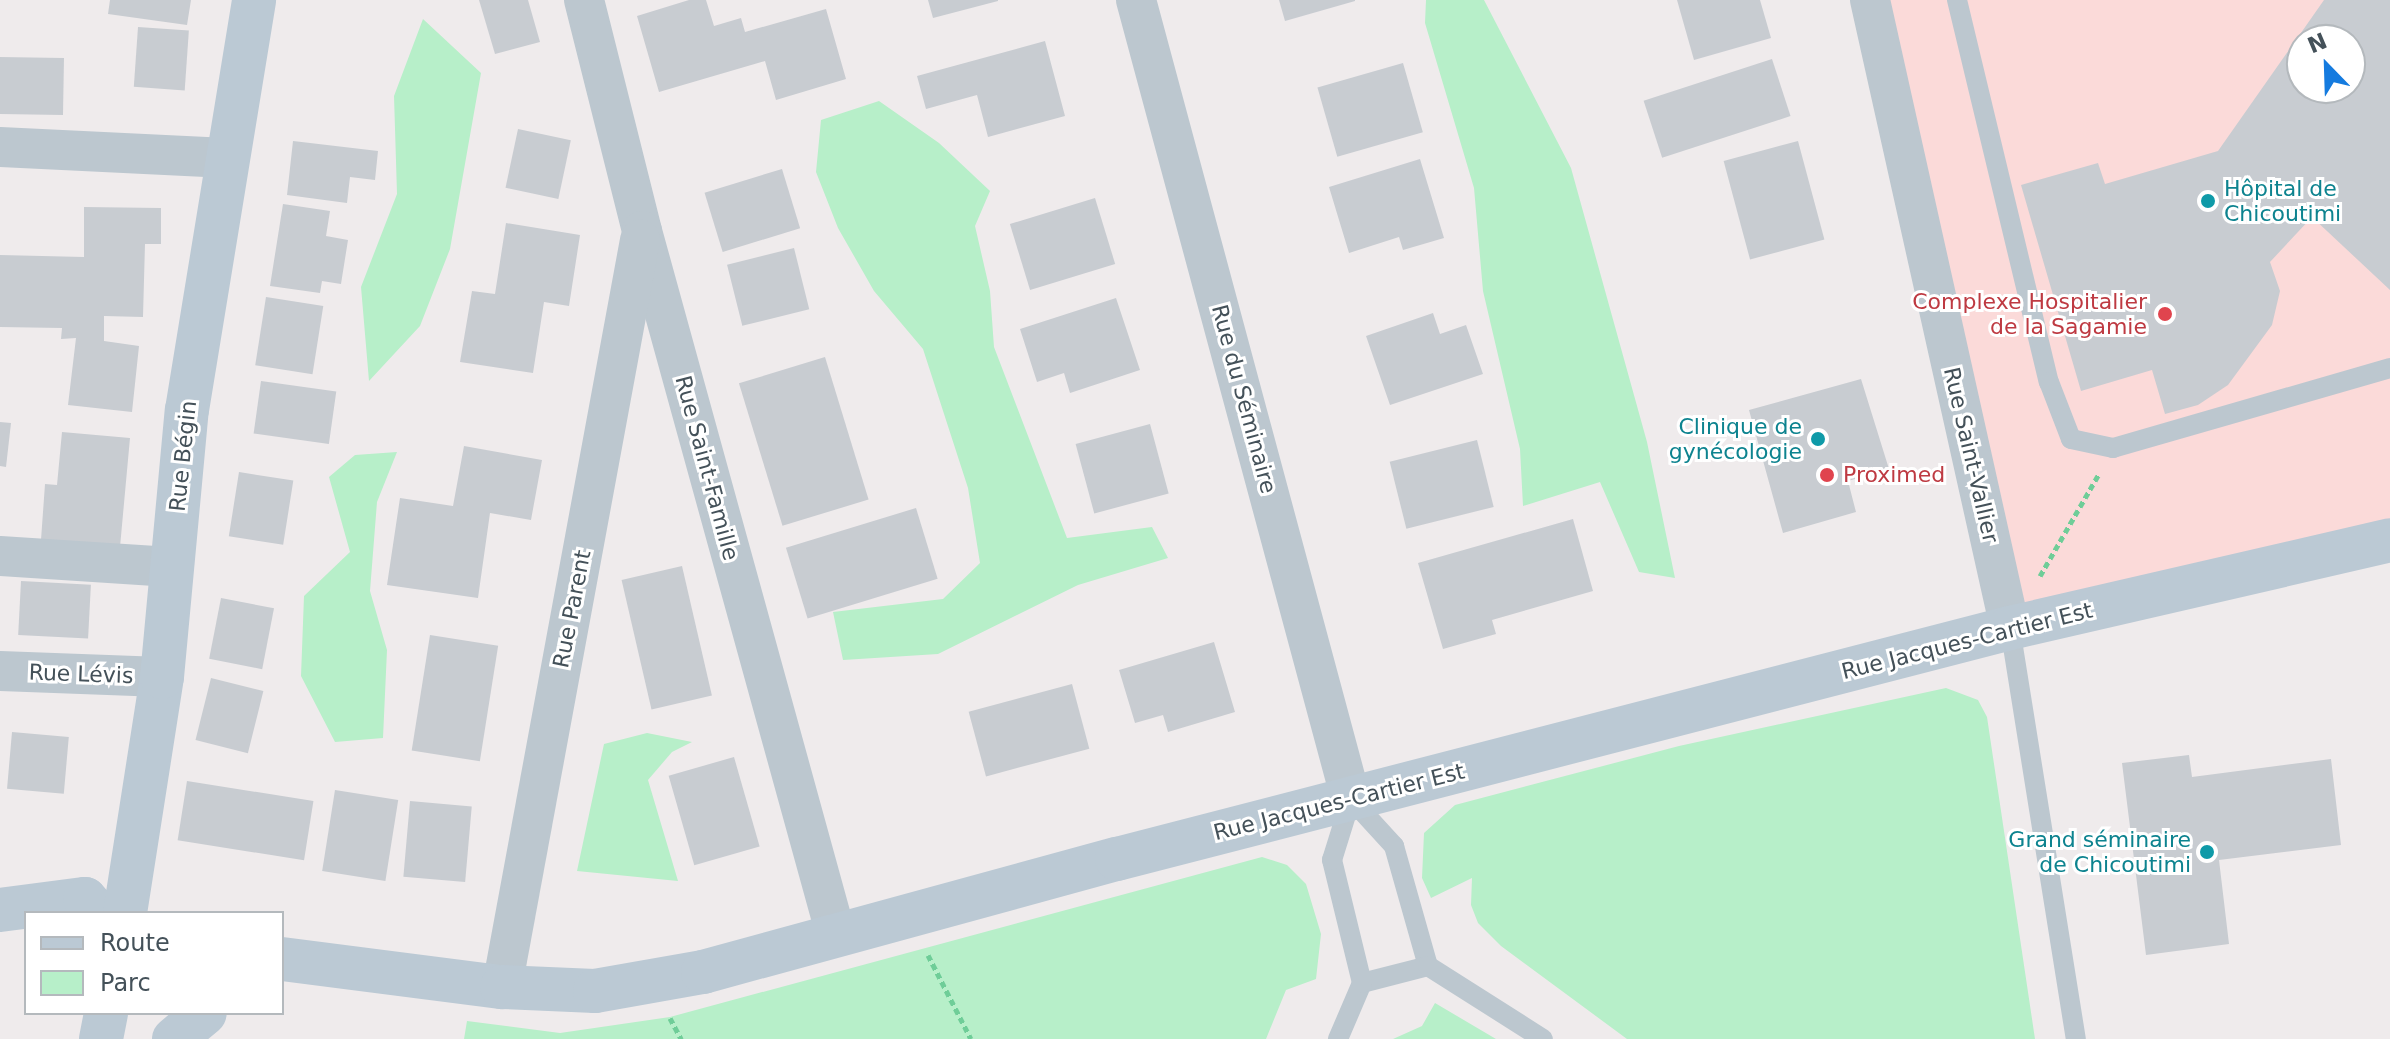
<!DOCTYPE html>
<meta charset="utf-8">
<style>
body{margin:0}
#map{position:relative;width:2390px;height:1039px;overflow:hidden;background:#efebec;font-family:"DejaVu Sans",sans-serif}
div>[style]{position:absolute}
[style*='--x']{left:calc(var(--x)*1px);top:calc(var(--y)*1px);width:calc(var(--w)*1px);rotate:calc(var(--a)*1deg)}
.medical>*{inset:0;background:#fbdad9}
.green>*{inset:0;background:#b7efc9}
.building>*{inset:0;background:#c8ccd1;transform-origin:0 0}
.path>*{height:5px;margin-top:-2.5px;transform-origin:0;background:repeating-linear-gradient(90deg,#6fcd98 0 6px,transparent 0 10px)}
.lane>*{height:20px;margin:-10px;padding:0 10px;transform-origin:10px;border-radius:10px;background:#bcc7cf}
.street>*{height:40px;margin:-20px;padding:0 20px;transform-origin:20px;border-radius:20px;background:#bcc7cf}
.secondary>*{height:44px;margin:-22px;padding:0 22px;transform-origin:22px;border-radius:22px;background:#bbc9d4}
.dots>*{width:22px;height:22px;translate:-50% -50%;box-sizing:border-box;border:4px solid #fff;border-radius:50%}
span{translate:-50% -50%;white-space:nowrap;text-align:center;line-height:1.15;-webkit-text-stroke:6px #fff;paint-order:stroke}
.culture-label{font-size:22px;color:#0d838f}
.left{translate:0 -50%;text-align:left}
.right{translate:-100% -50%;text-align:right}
.health-label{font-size:22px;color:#be3a42}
.street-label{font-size:22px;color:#445159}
.legend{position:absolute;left:24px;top:911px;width:260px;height:104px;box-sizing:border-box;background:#fff;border:2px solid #b4b9bd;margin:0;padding:10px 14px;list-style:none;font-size:24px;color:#445159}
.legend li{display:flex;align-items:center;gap:16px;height:40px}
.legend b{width:40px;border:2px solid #b4b9bd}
.north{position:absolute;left:2286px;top:24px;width:80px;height:80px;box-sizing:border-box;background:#fff;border:2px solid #b4b9bd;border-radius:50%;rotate:337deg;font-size:22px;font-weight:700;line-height:32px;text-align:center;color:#445159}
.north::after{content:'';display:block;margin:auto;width:28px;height:36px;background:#157bdf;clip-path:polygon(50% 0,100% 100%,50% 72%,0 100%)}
</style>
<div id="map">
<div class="medical">
<div style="clip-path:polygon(evenodd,1870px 0,2390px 0,2390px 540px,2010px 628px,1870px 0,2302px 40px,2350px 40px,2350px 88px,2302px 88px,2302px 40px)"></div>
</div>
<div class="green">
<div style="clip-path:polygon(1426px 0,1484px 0,1571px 168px,1647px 442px,1675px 578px,1639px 572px,1600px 482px,1523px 506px,1520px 449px,1483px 291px,1474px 188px,1425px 23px)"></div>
<div style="clip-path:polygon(423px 19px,481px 73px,450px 249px,420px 326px,369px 381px,361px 287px,397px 194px,394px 96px)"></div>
<div style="clip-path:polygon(879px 101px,939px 143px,990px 191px,975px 226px,990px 291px,994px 347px,1067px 538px,1152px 527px,1168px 558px,1078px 585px,938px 654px,843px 660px,833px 612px,943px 599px,980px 563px,968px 488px,923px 349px,874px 291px,838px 228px,816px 172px,821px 120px)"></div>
<div style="clip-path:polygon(397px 452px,377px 502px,370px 591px,387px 650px,383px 738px,335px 742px,301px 676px,304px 596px,350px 552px,329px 477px,355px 455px)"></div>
<div style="clip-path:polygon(1946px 688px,1978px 700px,1987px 717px,2035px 1039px,1627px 1039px,1501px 946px,1478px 923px,1471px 905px,1472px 878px,1431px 898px,1422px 878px,1424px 833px,1455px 805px,1679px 746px)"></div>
<div style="clip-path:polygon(647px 733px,692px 742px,672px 752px,648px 780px,678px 881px,577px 871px,604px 744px)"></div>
<div style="clip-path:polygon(1262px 857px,1287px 865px,1306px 884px,1321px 934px,1316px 979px,1286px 990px,1266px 1039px,464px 1039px,467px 1021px,560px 1033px,670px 1017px)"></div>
<div style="clip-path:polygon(1435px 1003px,1496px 1039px,1393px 1039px,1422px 1026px)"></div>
</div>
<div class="building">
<div style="clip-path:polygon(110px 0,191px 0,187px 25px,108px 14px)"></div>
<div style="clip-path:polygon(479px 0,528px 0,540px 42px,495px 54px)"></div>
<div style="clip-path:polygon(689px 0,706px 0,714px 26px,741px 18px,745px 32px,826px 9px,846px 79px,776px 100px,765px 61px,659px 92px,637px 16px)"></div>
<div style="clip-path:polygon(928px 0,998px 0,998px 1px,933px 18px)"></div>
<div style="clip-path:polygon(1279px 0,1355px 0,1355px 1px,1285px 21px)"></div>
<div style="clip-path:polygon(1677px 0,1760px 0,1771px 38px,1694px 60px)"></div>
<div style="clip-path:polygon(evenodd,2324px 0,2390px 0,2390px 290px,2312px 217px,2270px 262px,2280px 291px,2272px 325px,2228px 385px,2198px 405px,2165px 414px,2152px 370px,2081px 391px,2021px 185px,2098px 163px,2105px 184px,2218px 151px,2324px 0,2302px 40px,2350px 40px,2350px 88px,2302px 88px,2302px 40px)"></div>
<div style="left:138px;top:27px;width:51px;height:60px;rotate:4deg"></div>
<div style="clip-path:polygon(1045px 41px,1065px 116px,988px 137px,977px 95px,926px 109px,917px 76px)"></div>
<div style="left:0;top:57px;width:64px;height:57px;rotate:1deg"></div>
<div style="left:1772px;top:59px;width:60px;height:135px;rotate:72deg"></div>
<div style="left:1403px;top:63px;width:72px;height:89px;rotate:74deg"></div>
<div style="left:518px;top:129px;width:54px;height:60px;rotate:12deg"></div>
<div style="clip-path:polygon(293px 141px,378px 151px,375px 180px,350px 177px,347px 203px,287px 195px)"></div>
<div style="left:1798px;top:141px;width:102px;height:77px;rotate:75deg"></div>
<div style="clip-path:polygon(1420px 159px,1444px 238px,1403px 250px,1399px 237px,1349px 253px,1329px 187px)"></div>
<div style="left:782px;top:169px;width:62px;height:81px;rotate:73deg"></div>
<div style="left:1095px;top:198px;width:69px;height:89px;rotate:73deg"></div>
<div style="clip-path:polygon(283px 204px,330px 211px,326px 236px,348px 240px,341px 284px,322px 281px,320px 293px,270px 286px)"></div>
<div style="clip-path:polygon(84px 207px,161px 208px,161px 244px,145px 244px,143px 317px,104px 316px,104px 341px,139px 346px,132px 412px,68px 405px,76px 338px,61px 339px,62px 328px,0 327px,0 255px,84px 257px)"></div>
<div style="clip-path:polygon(506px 223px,580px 235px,569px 306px,544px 302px,533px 373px,460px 362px,472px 291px,495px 294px)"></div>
<div style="left:794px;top:248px;width:63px;height:69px;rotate:76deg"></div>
<div style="left:266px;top:297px;width:58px;height:69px;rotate:9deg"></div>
<div style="clip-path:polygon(1116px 298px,1140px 370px,1070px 393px,1064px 373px,1037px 382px,1020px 329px)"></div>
<div style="clip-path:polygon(1433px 313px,1440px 334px,1466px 325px,1483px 374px,1390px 405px,1366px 336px)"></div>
<div style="left:825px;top:357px;width:149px;height:90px;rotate:73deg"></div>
<div style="clip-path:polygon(1861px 379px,1889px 469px,1848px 481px,1856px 512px,1783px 533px,1749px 410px)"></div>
<div style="left:261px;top:381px;width:76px;height:53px;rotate:8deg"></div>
<div style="clip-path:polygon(0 422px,11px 423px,6px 467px,0 466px)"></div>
<div style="left:1150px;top:424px;width:72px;height:77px;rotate:75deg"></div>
<div style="clip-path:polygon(62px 432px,130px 438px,120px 547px,41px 540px,45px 484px,57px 485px)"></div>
<div style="left:1477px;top:440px;width:69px;height:90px;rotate:76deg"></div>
<div style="clip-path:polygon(464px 446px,542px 460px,531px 520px,490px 513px,478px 598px,387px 585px,400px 498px,453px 506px)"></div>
<div style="left:239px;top:472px;width:55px;height:65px;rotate:9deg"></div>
<div style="left:916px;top:508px;width:74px;height:136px;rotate:73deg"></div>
<div style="clip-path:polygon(1573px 519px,1593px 591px,1492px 620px,1496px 634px,1443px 649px,1418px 563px)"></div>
<div style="left:682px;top:566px;width:133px;height:62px;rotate:77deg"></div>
<div style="left:21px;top:581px;width:70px;height:54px;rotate:3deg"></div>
<div style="left:221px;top:598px;width:54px;height:62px;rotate:11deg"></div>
<div style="left:430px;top:635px;width:69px;height:117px;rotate:9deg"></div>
<div style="clip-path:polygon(1214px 642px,1235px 712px,1168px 732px,1163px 715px,1135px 723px,1119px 670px)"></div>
<div style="left:211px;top:678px;width:54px;height:64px;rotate:14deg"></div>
<div style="left:1072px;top:684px;width:67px;height:107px;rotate:75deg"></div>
<div style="left:12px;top:732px;width:57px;height:57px;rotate:5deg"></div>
<div style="clip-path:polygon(2189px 755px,2192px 777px,2331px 759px,2341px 845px,2219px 860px,2229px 944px,2146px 955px,2122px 763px)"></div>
<div style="left:734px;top:757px;width:93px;height:68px;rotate:74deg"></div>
<div style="left:187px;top:781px;width:128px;height:60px;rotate:9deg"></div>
<div style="left:335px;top:790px;width:64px;height:82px;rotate:9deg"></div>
<div style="left:410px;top:801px;width:62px;height:76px;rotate:5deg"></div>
</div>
<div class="path">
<div style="--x:2040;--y:576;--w:118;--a:-60"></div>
<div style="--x:928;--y:955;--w:94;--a:62.9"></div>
<div style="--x:670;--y:1018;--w:24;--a:62"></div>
</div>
<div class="lane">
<div style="--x:1957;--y:0;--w:393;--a:76.5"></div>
<div style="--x:2049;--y:382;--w:61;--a:68.9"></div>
<div style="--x:2071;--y:439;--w:43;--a:12.1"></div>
<div style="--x:2113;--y:448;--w:288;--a:-16.1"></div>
<div style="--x:2010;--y:628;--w:416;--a:80.9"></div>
<div style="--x:1351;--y:799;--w:64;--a:47.5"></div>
<div style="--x:1394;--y:846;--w:125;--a:74.2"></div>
<div style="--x:1362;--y:983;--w:68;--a:-14.4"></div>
<div style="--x:1428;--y:966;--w:136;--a:32.4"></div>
<div style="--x:1338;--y:1039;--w:61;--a:-66.8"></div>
<div style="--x:1362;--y:983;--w:127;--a:-103.7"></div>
<div style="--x:1332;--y:860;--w:64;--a:-72.7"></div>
</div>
<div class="street">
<div style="--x:584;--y:0;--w:238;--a:75.9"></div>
<div style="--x:642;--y:231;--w:730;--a:74.59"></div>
<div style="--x:1136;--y:0;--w:827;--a:74.94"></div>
<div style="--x:1870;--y:0;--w:643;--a:77.43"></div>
<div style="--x:0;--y:147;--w:227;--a:2.8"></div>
<div style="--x:0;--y:556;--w:171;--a:3.7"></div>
<div style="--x:0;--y:671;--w:162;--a:2.1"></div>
<div style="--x:502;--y:987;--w:760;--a:-79.53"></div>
</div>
<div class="secondary">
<div style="--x:0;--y:910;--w:86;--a:-7.4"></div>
<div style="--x:85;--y:899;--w:19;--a:47"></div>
<div style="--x:125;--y:913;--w:239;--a:-81.1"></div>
<div style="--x:162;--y:677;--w:268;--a:-84.7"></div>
<div style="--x:187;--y:410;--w:415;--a:-80.7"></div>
<div style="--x:282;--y:959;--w:222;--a:7.3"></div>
<div style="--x:502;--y:987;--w:93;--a:2.5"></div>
<div style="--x:595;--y:991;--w:110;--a:-10"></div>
<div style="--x:703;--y:972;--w:429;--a:-15.3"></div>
<div style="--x:1117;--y:859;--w:922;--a:-14.5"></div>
<div style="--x:2010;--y:628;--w:390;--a:-13"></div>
<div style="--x:101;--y:1039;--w:26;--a:-79"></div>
<div style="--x:174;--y:1039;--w:40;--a:-40"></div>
</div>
<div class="dots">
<div style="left:2208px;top:201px;background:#0f9aa8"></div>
<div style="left:2165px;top:314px;background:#e0444e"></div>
<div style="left:1818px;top:439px;background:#0f9aa8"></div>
<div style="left:1827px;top:475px;background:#e0444e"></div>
<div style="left:2207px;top:852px;background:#0f9aa8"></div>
</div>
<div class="culture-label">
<span class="left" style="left:2224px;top:201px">Hôpital de<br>Chicoutimi</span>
<span class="right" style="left:1802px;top:439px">Clinique de<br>gynécologie</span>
<span class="right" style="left:2191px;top:852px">Grand séminaire<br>de Chicoutimi</span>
</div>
<div class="health-label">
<span class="right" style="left:2147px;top:314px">Complexe Hospitalier<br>de la Sagamie</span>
<span class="left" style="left:1843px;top:475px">Proximed</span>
</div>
<div class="street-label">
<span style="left:1244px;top:399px;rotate:75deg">Rue du Séminaire</span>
<span style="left:1971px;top:455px;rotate:77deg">Rue Saint-Vallier</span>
<span style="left:183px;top:456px;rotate:-84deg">Rue Bégin</span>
<span style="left:707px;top:468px;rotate:75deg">Rue Saint-Famille</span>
<span style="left:572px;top:609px;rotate:-79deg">Rue Parent</span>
<span style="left:1967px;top:641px;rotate:-14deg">Rue Jacques-Cartier Est</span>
<span style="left:81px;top:674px;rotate:2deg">Rue Lévis</span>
<span style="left:1339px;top:802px;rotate:-14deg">Rue Jacques-Cartier Est</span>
</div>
<ul class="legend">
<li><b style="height:10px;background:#bbc9d4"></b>Route</li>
<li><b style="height:22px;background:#b7efc9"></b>Parc</li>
</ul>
<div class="north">N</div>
</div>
